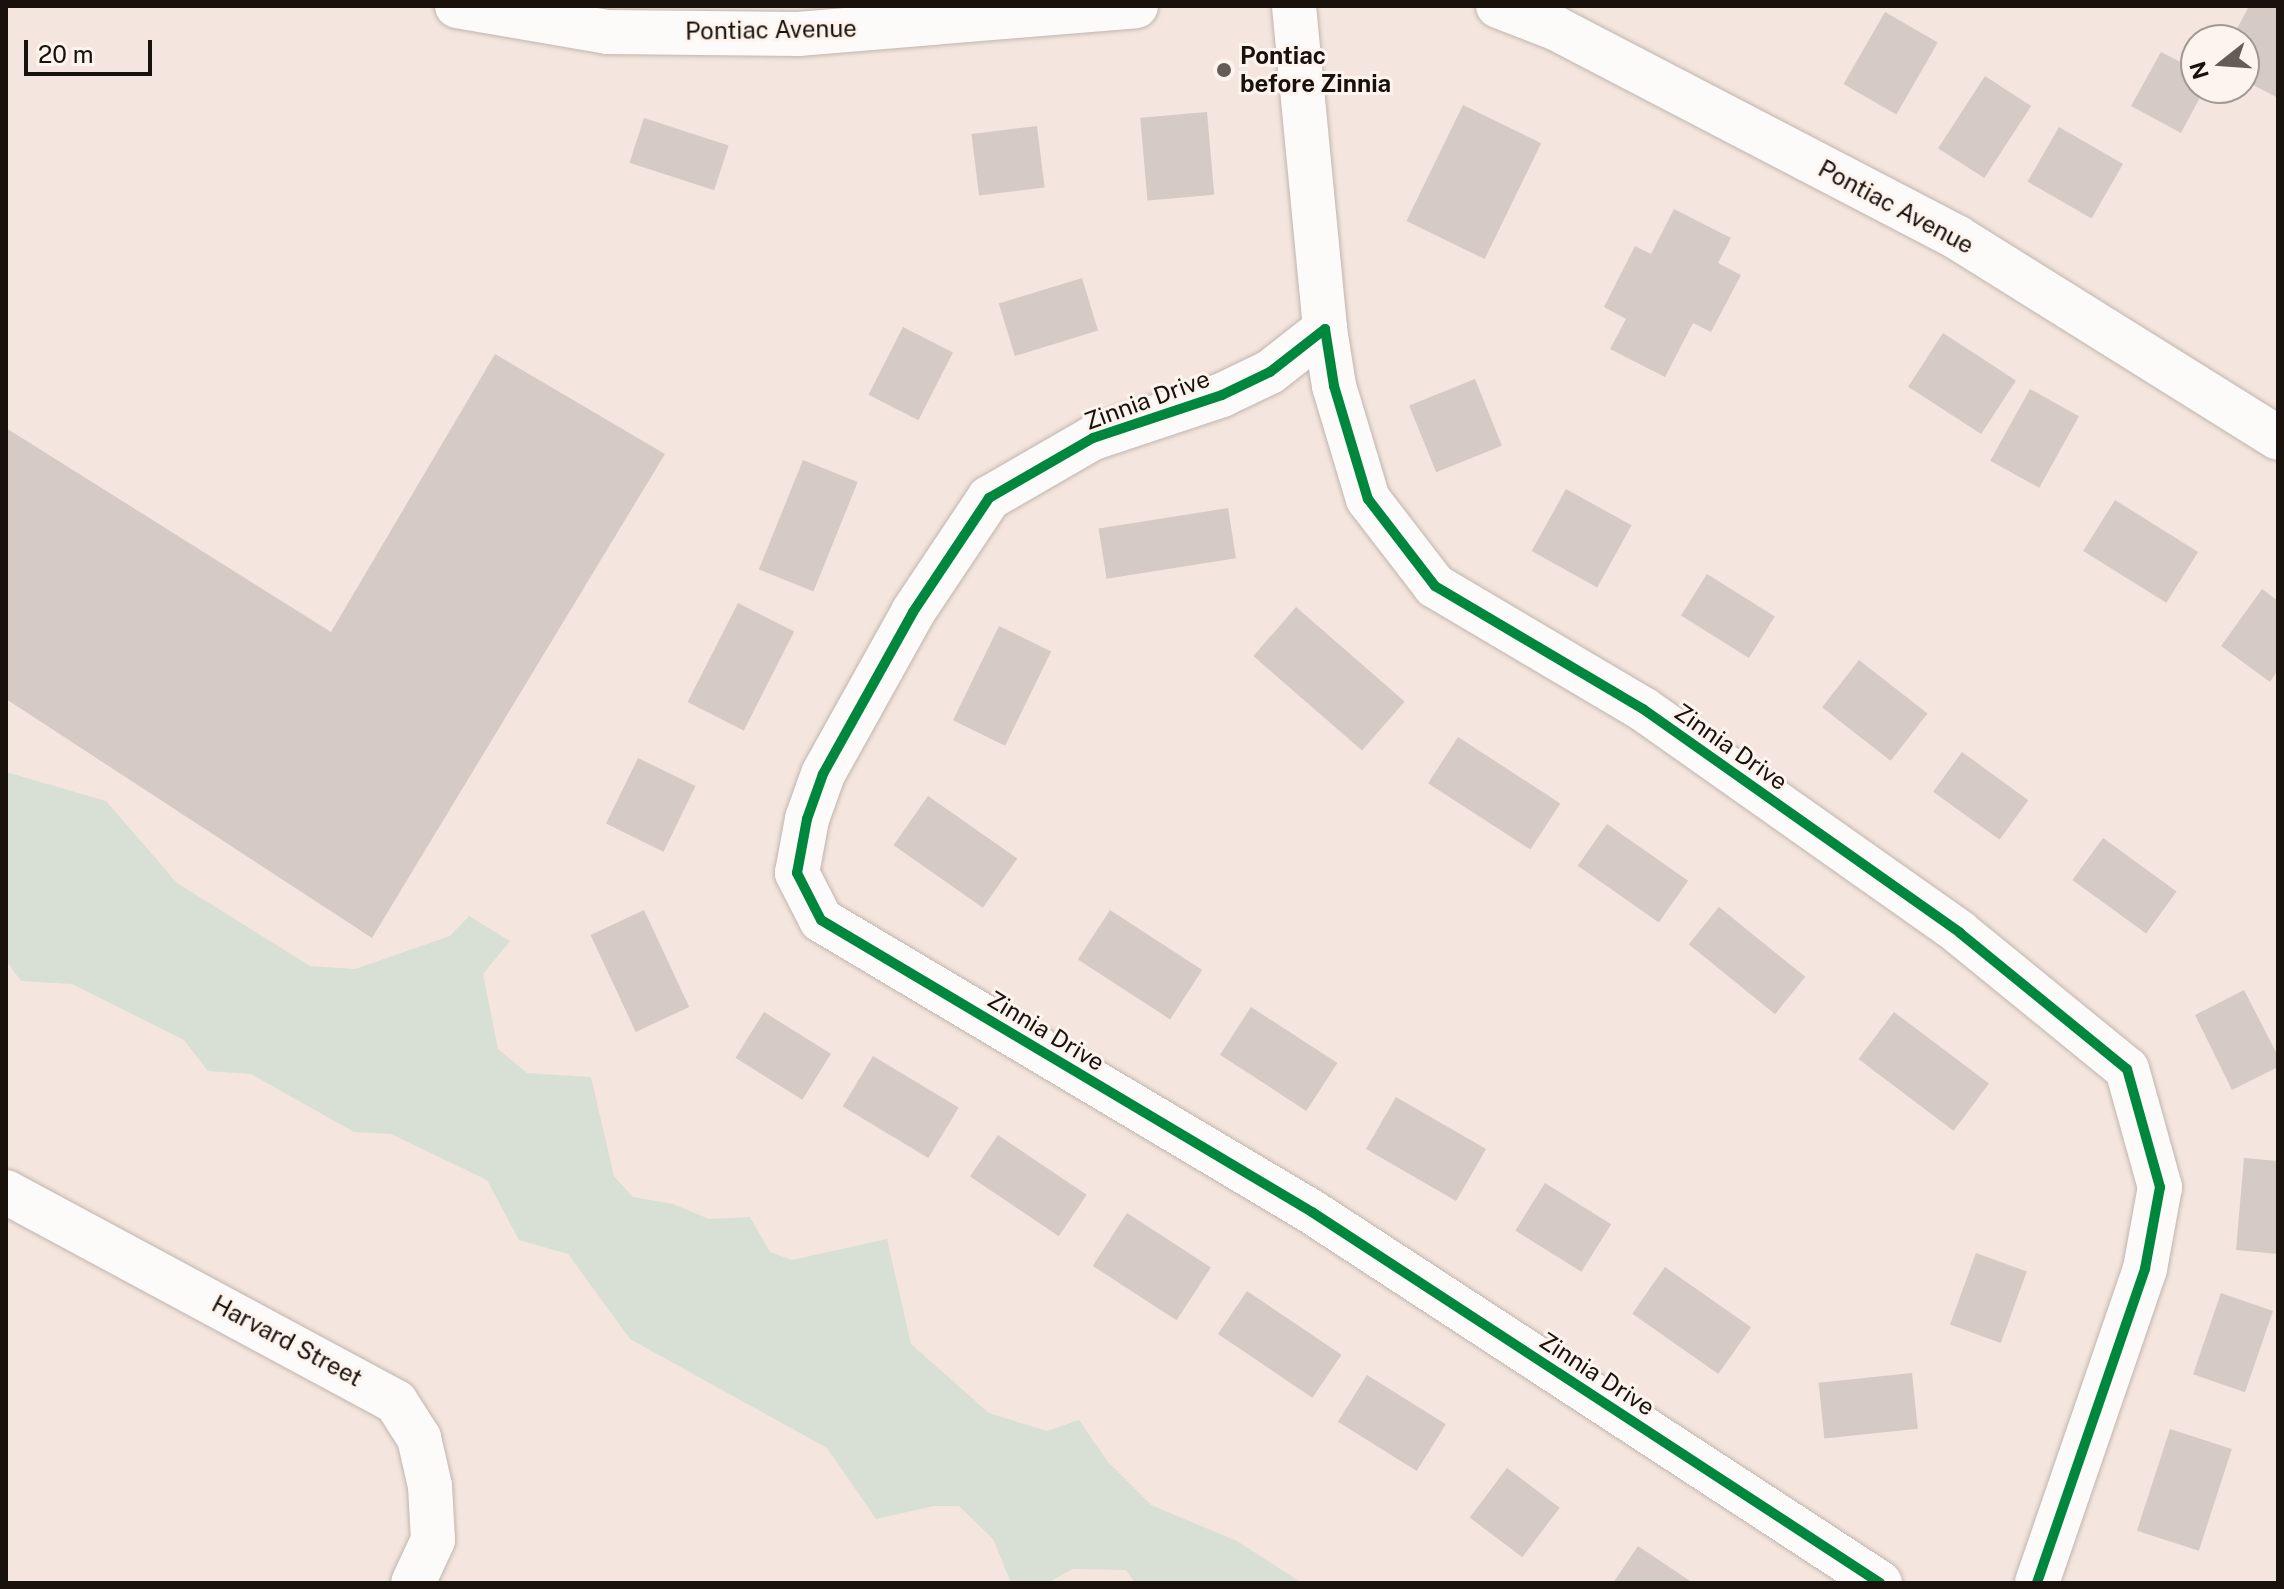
<!DOCTYPE html>
<style>
body{margin:0}
#map{position:relative;width:2284px;height:1589px;overflow:hidden;background:#f4e6de;font-family:"Public Sans",sans-serif}
div>[style]{position:absolute}
[style*='--x']{left:calc(var(--x)*1px);top:calc(var(--y)*1px);width:calc(var(--w)*1px);rotate:calc(var(--a)*1deg)}
.green>*{inset:0;background:#d8dfd4}
.building>*{inset:0;background:#d5cac4;transform-origin:0 0}
.roads{filter:drop-shadow(0 0 2px #c0b5af) drop-shadow(0 0 2px #c0b5af)}
.minor>*{height:44px;margin:-22px;padding:0 22px;transform-origin:22px;border-radius:22px;background:#fdfbfa}
.major>*{height:44px;margin:-22px;padding:0 22px;transform-origin:22px;border-radius:22px;background:#fdfbfa}
.cycleway>*{height:10px;margin:-5px;padding:0 5px;transform-origin:5px;border-radius:5px;background:#00873e}
.dots>*{width:22px;height:22px;translate:-50% -50%;box-sizing:border-box;border:4px solid #fef4ee;border-radius:50%}
span{translate:-50% -50%;white-space:nowrap;text-align:center;line-height:1.15;-webkit-text-stroke:6px #fef4ee;paint-order:stroke}
.street-label{font-size:24px;color:#19110c}
.poi-label{font-size:24px;color:#19110c;font-weight:700}
.left{translate:0 -50%;text-align:left}
.frame{position:absolute;inset:0;border:8px solid #19110c;pointer-events:none}
.north{position:absolute;left:2180px;top:24px;width:80px;height:80px;box-sizing:border-box;background:#fef4ee;border:2px solid #a29994;border-radius:50%;rotate:253deg;font-size:22px;font-weight:700;line-height:32px;text-align:center;color:#19110c}
.north::after{content:'';display:block;margin:auto;width:28px;height:36px;background:#665c56;clip-path:polygon(50% 0,100% 100%,50% 72%,0 100%)}
.scale{position:absolute;left:24px;top:40px;width:128px;height:36px;box-sizing:border-box;border:4px solid #19110c;border-top:0;padding-left:10px;font-size:24px;line-height:28px;white-space:nowrap;color:#19110c;-webkit-text-stroke:6px #fef4ee;paint-order:stroke}
</style>
<div id="map">
<div class="green">
<div style="clip-path:polygon(6px 772px,106px 801px,177px 883px,310px 966px,355px 969px,450px 936px,469px 916px,510px 941px,483px 974px,498px 1049px,527px 1073px,591px 1077px,614px 1176px,633px 1197px,673px 1204px,709px 1219px,750px 1217px,770px 1252px,792px 1260px,887px 1239px,911px 1344px,989px 1413px,1047px 1431px,1079px 1420px,1108px 1462px,1151px 1505px,1237px 1541px,1302px 1583px,1135px 1583px,1126px 1570px,1073px 1569px,1047px 1583px,1011px 1583px,993px 1539px,959px 1506px,934px 1506px,876px 1519px,827px 1448px,630px 1339px,568px 1254px,519px 1240px,487px 1180px,391px 1134px,354px 1132px,251px 1074px,208px 1071px,184px 1040px,72px 984px,21px 981px,6px 961px)"></div>
</div>
<div class="building">
<div style="clip-path:polygon(2249px 6px,2278px 6px,2278px 98px,2244px 80px,2244px 40px,2231px 40px)"></div>
<div style="left:1885px;top:12px;width:61px;height:83px;rotate:30deg"></div>
<div style="clip-path:polygon(2161px 52px,2196px 70px,2196px 88px,2205px 88px,2181px 133px,2131px 106px)"></div>
<div style="left:1985px;top:76px;width:55px;height:86px;rotate:33deg"></div>
<div style="left:1463px;top:105px;width:87px;height:129px;rotate:26deg"></div>
<div style="left:1207px;top:112px;width:83px;height:67px;rotate:85deg"></div>
<div style="left:644px;top:118px;width:89px;height:47px;rotate:18deg"></div>
<div style="left:1037px;top:126px;width:62px;height:66px;rotate:83deg"></div>
<div style="left:2059px;top:127px;width:74px;height:63px;rotate:30deg"></div>
<div style="clip-path:polygon(1674px 209px,1731px 238px,1718px 263px,1741px 275px,1711px 332px,1693px 323px,1665px 377px,1610px 349px,1626px 319px,1604px 307px,1635px 246px,1651px 254px)"></div>
<div style="left:1082px;top:278px;width:55px;height:87px;rotate:73deg"></div>
<div style="left:903px;top:327px;width:56px;height:76px;rotate:27deg"></div>
<div style="left:1943px;top:333px;width:87px;height:64px;rotate:33deg"></div>
<div style="clip-path:polygon(495px 354px,665px 454px,372px 938px,6px 699px,6px 428px,331px 632px)"></div>
<div style="left:1475px;top:379px;width:72px;height:71px;rotate:68deg"></div>
<div style="left:2030px;top:389px;width:56px;height:82px;rotate:29deg"></div>
<div style="left:803px;top:460px;width:59px;height:118px;rotate:22deg"></div>
<div style="left:1566px;top:489px;width:75px;height:71px;rotate:29deg"></div>
<div style="left:2115px;top:500px;width:98px;height:60px;rotate:32deg"></div>
<div style="left:1228px;top:508px;width:51px;height:131px;rotate:81deg"></div>
<div style="left:1707px;top:574px;width:80px;height:49px;rotate:32deg"></div>
<div style="clip-path:polygon(2262px 589px,2278px 601px,2278px 670px,2270px 682px,2221px 646px)"></div>
<div style="left:738px;top:603px;width:63px;height:111px;rotate:27deg"></div>
<div style="left:1296px;top:607px;width:144px;height:65px;rotate:41deg"></div>
<div style="left:999px;top:626px;width:58px;height:105px;rotate:26deg"></div>
<div style="left:1859px;top:660px;width:87px;height:60px;rotate:38deg"></div>
<div style="left:1458px;top:737px;width:122px;height:55px;rotate:33deg"></div>
<div style="left:1962px;top:752px;width:82px;height:49px;rotate:36deg"></div>
<div style="left:638px;top:758px;width:64px;height:73px;rotate:26deg"></div>
<div style="left:928px;top:796px;width:109px;height:60px;rotate:35deg"></div>
<div style="left:1607px;top:824px;width:99px;height:51px;rotate:35deg"></div>
<div style="left:2103px;top:838px;width:91px;height:52px;rotate:36deg"></div>
<div style="left:1719px;top:907px;width:111px;height:48px;rotate:39deg"></div>
<div style="left:644px;top:910px;width:107px;height:59px;rotate:65deg"></div>
<div style="left:1110px;top:910px;width:110px;height:59px;rotate:33deg"></div>
<div style="clip-path:polygon(2244px 990px,2278px 1056px,2278px 1067px,2232px 1090px,2195px 1015px)"></div>
<div style="left:1251px;top:1007px;width:103px;height:57px;rotate:33deg"></div>
<div style="left:764px;top:1012px;width:79px;height:54px;rotate:32deg"></div>
<div style="left:1894px;top:1012px;width:119px;height:59px;rotate:37deg"></div>
<div style="left:873px;top:1056px;width:100px;height:59px;rotate:31deg"></div>
<div style="left:1396px;top:1097px;width:104px;height:60px;rotate:30deg"></div>
<div style="left:998px;top:1135px;width:107px;height:50px;rotate:34deg"></div>
<div style="clip-path:polygon(2244px 1158px,2278px 1161px,2278px 1254px,2236px 1250px)"></div>
<div style="left:1545px;top:1183px;width:78px;height:56px;rotate:32deg"></div>
<div style="left:1127px;top:1213px;width:100px;height:63px;rotate:33deg"></div>
<div style="left:1976px;top:1253px;width:54px;height:76px;rotate:20deg"></div>
<div style="left:1665px;top:1267px;width:105px;height:57px;rotate:35deg"></div>
<div style="left:1247px;top:1291px;width:114px;height:52px;rotate:34deg"></div>
<div style="left:2221px;top:1293px;width:55px;height:86px;rotate:19deg"></div>
<div style="left:1912px;top:1373px;width:56px;height:94px;rotate:84deg"></div>
<div style="left:1367px;top:1375px;width:93px;height:55px;rotate:32deg"></div>
<div style="left:2170px;top:1429px;width:65px;height:107px;rotate:18deg"></div>
<div style="left:1507px;top:1468px;width:66px;height:62px;rotate:37deg"></div>
<div style="clip-path:polygon(1638px 1546px,1693px 1583px,1613px 1583px)"></div>
</div>
<div class="roads">
<div class="minor">
<div style="--x:1294;--y:6;--w:324;--a:84.5"></div>
<div style="--x:6;--y:1192;--w:443;--a:28.3"></div>
<div style="--x:396;--y:1402;--w:43;--a:57.4"></div>
<div style="--x:419;--y:1438;--w:49;--a:77.1"></div>
<div style="--x:430;--y:1486;--w:54;--a:86.8"></div>
<div style="--x:433;--y:1540;--w:47;--a:114.9"></div>
<div style="--x:1880;--y:1583;--w:678;--a:-146.85"></div>
<div style="--x:1312;--y:1212;--w:571;--a:-149.26"></div>
<div style="--x:821;--y:920;--w:53;--a:-117.1"></div>
<div style="--x:797;--y:873;--w:55;--a:-79.5"></div>
<div style="--x:807;--y:819;--w:48;--a:-70.4"></div>
<div style="--x:823;--y:774;--w:185;--a:-60.9"></div>
<div style="--x:913;--y:612;--w:137;--a:-56.3"></div>
<div style="--x:989;--y:498;--w:120;--a:-30"></div>
<div style="--x:1093;--y:438;--w:136;--a:-18.4"></div>
<div style="--x:1222;--y:395;--w:53;--a:-25.6"></div>
<div style="--x:1270;--y:372;--w:70;--a:-38"></div>
<div style="--x:1325;--y:329;--w:58;--a:81"></div>
<div style="--x:1334;--y:386;--w:118;--a:73.3"></div>
<div style="--x:1368;--y:499;--w:110;--a:52.4"></div>
<div style="--x:1435;--y:586;--w:242;--a:30.6"></div>
<div style="--x:1643;--y:709;--w:388;--a:35.2"></div>
<div style="--x:1960;--y:933;--w:215;--a:39.2"></div>
<div style="--x:2127;--y:1069;--w:123;--a:74.4"></div>
<div style="--x:2160;--y:1187;--w:83;--a:100.4"></div>
<div style="--x:2145;--y:1269;--w:332;--a:109"></div>
</div>
<div class="major">
<div style="--x:457;--y:6;--w:152;--a:9.8"></div>
<div style="--x:607;--y:32;--w:191;--a:0.6"></div>
<div style="--x:798;--y:34;--w:339;--a:-4.7"></div>
<div style="--x:1498;--y:6;--w:61;--a:21.1"></div>
<div style="--x:1555;--y:28;--w:454;--a:27.5"></div>
<div style="--x:1958;--y:238;--w:377;--a:32"></div>
</div>
</div>
<div class="cycleway">
<div style="--x:1880;--y:1583;--w:678;--a:-146.85"></div>
<div style="--x:1312;--y:1212;--w:571;--a:-149.26"></div>
<div style="--x:821;--y:920;--w:53;--a:-117.1"></div>
<div style="--x:797;--y:873;--w:55;--a:-79.5"></div>
<div style="--x:807;--y:819;--w:48;--a:-70.4"></div>
<div style="--x:823;--y:774;--w:185;--a:-60.9"></div>
<div style="--x:913;--y:612;--w:137;--a:-56.3"></div>
<div style="--x:989;--y:498;--w:120;--a:-30"></div>
<div style="--x:1093;--y:438;--w:136;--a:-18.4"></div>
<div style="--x:1222;--y:395;--w:53;--a:-25.6"></div>
<div style="--x:1270;--y:372;--w:70;--a:-38"></div>
<div style="--x:1325;--y:329;--w:58;--a:81"></div>
<div style="--x:1334;--y:386;--w:118;--a:73.3"></div>
<div style="--x:1368;--y:499;--w:110;--a:52.4"></div>
<div style="--x:1435;--y:586;--w:242;--a:30.6"></div>
<div style="--x:1643;--y:709;--w:388;--a:35.2"></div>
<div style="--x:1960;--y:933;--w:215;--a:39.2"></div>
<div style="--x:2127;--y:1069;--w:123;--a:74.4"></div>
<div style="--x:2160;--y:1187;--w:83;--a:100.4"></div>
<div style="--x:2145;--y:1269;--w:332;--a:109"></div>
</div>
<div class="dots">
<div style="left:1224px;top:70px;background:#665c56"></div>
</div>
<div class="street-label">
<span style="left:771px;top:30px;rotate:-1deg">Pontiac Avenue</span>
<span style="left:1896px;top:207px;rotate:28deg">Pontiac Avenue</span>
<span style="left:1147px;top:400px;rotate:-20deg">Zinnia Drive</span>
<span style="left:1731px;top:747px;rotate:35deg">Zinnia Drive</span>
<span style="left:1046px;top:1031px;rotate:31deg">Zinnia Drive</span>
<span style="left:287px;top:1341px;rotate:28deg">Harvard Street</span>
<span style="left:1597px;top:1374px;rotate:33deg">Zinnia Drive</span>
</div>
<div class="poi-label">
<span class="left" style="left:1240px;top:70px">Pontiac<br>before Zinnia</span>
</div>
<div class="frame"></div>
<div class="north">N</div>
<div class="scale">20 m</div>
</div>
